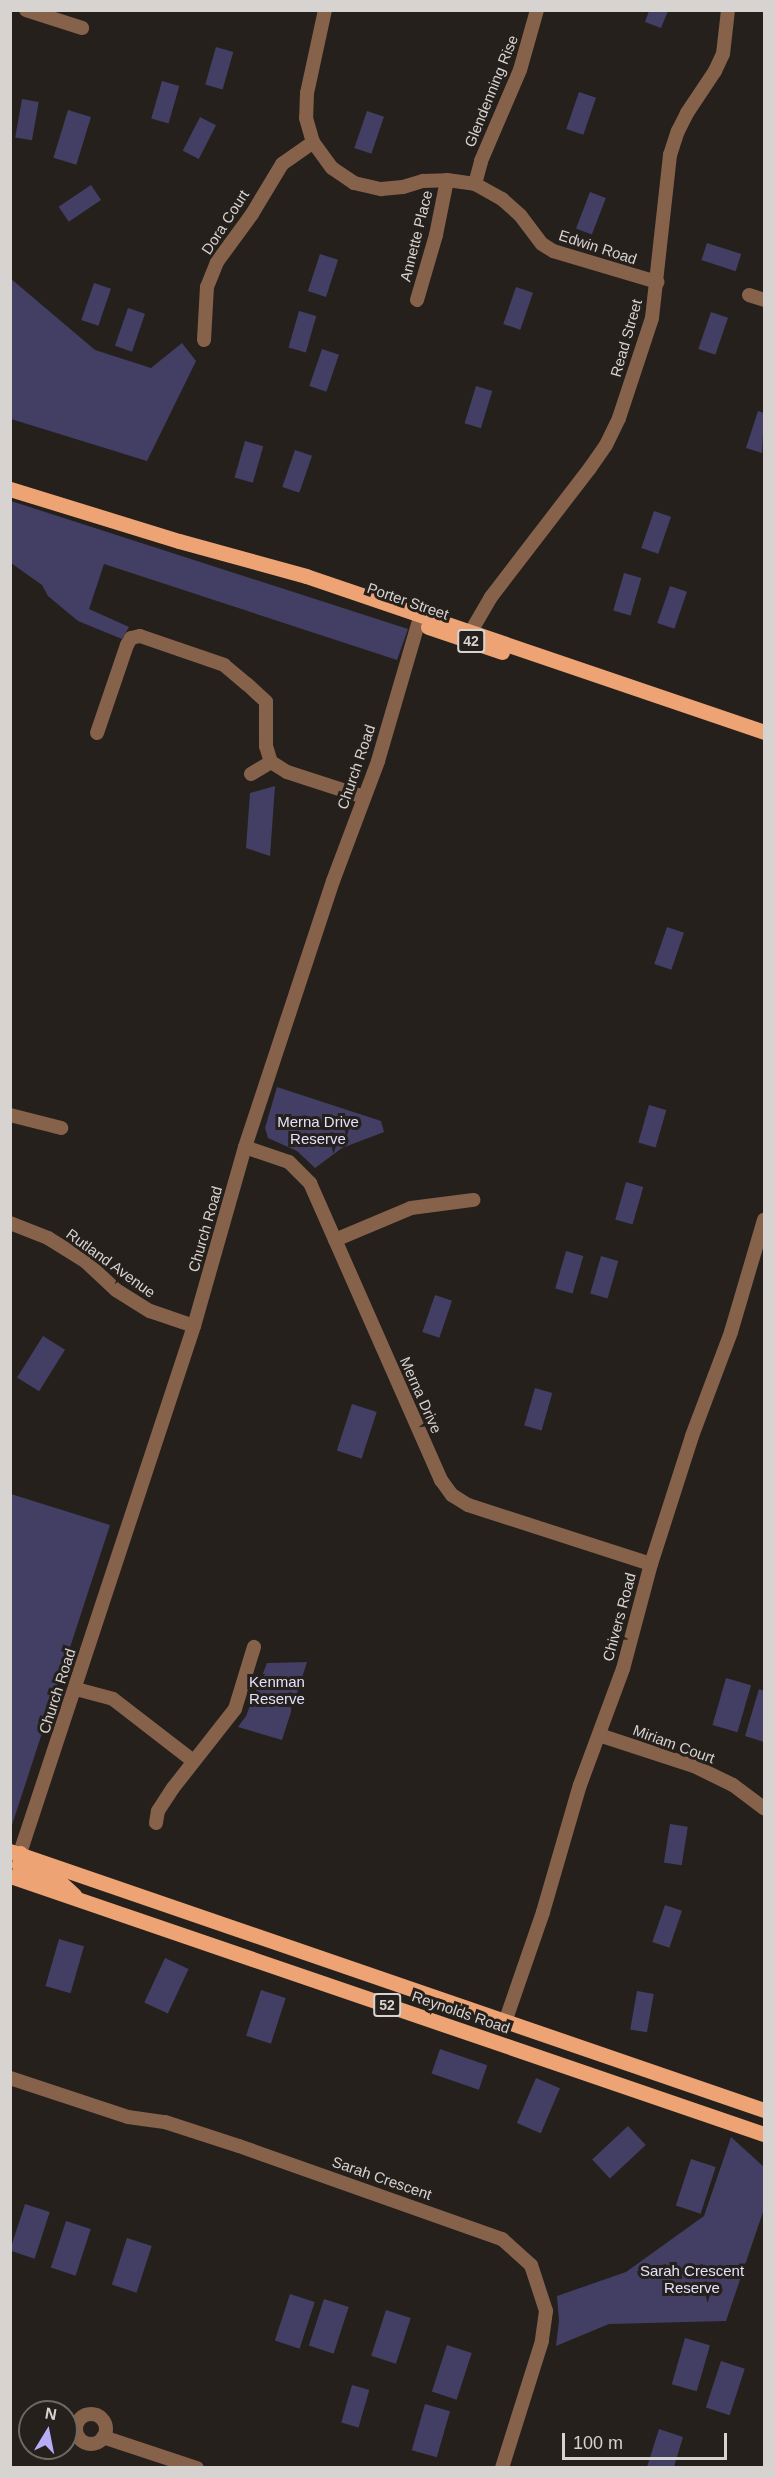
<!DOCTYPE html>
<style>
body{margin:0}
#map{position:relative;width:775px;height:2478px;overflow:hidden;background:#25201c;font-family:Arial,sans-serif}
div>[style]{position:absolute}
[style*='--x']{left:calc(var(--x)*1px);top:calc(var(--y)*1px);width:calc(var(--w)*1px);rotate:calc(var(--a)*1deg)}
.green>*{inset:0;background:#433e63;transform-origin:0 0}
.minor>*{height:14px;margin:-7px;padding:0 7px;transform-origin:7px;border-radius:7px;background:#86624b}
.minor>.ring{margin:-7px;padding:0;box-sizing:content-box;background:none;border:14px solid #86624b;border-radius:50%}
.major>*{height:15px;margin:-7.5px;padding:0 7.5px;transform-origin:7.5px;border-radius:7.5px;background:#eda373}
span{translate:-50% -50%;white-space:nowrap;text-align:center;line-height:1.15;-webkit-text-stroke:6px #25201c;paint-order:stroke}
.shield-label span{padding:2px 4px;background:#25201c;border:2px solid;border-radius:4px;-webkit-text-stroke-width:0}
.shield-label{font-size:14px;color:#d7d3d1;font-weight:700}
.street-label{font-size:15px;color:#d7d3d1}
.park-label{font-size:15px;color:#e3e1fd}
.frame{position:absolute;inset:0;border:12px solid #d7d3d1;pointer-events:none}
.north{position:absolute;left:18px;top:2400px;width:60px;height:60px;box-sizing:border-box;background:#25201c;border:2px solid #6c6864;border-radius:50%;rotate:10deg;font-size:16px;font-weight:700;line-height:24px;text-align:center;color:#d7d3d1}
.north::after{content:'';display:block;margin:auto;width:21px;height:27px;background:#b6acf8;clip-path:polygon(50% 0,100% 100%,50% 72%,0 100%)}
.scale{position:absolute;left:562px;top:2433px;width:165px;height:27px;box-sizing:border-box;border:3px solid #d7d3d1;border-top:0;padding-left:8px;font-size:18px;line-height:21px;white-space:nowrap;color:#d7d3d1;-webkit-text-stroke:4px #25201c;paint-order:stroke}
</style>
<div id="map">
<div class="green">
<div style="clip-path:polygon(649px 11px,668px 11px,661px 28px,645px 22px)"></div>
<div style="left:216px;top:47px;width:18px;height:39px;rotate:16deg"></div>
<div style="left:162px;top:81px;width:18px;height:39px;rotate:16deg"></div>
<div style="left:579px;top:92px;width:18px;height:39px;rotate:19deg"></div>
<div style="left:22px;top:99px;width:17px;height:39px;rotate:10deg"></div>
<div style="left:68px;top:110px;width:24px;height:50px;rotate:17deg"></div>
<div style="left:367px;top:111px;width:18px;height:39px;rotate:19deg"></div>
<div style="left:200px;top:117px;width:18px;height:38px;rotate:27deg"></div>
<div style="left:91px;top:185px;width:18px;height:39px;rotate:56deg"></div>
<div style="left:590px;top:192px;width:17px;height:39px;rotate:21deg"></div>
<div style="left:707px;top:243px;width:36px;height:18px;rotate:18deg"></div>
<div style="left:320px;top:254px;width:19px;height:39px;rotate:18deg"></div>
<div style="clip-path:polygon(10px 278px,95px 350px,151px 368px,182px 343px,196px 361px,147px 461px,11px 419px)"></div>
<div style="left:94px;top:283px;width:18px;height:39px;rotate:19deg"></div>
<div style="left:516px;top:287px;width:18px;height:39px;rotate:19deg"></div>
<div style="left:128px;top:308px;width:18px;height:40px;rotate:19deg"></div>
<div style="left:299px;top:311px;width:18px;height:38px;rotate:16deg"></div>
<div style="left:711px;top:312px;width:18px;height:39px;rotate:19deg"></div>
<div style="left:322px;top:349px;width:18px;height:39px;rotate:19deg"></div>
<div style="left:476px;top:386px;width:17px;height:39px;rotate:17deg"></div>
<div style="clip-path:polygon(758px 411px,764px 413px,762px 453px,746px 448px)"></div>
<div style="left:245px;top:441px;width:19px;height:38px;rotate:16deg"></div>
<div style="left:295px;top:450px;width:18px;height:39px;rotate:19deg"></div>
<div style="clip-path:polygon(11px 501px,408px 629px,397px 660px,104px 564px,89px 609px,129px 627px,122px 639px,78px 621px,48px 596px,42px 585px,11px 563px)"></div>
<div style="left:654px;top:511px;width:18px;height:39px;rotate:19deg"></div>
<div style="left:624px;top:573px;width:18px;height:39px;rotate:16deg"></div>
<div style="left:670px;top:586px;width:18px;height:39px;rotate:19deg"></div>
<div style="clip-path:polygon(275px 786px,270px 856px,246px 848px,250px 793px)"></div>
<div style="left:667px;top:927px;width:18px;height:39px;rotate:19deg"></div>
<div style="clip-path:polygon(277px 1087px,381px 1121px,384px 1132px,342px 1148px,315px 1168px,297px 1151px,268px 1138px,265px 1128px)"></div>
<div style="left:649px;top:1105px;width:18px;height:39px;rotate:16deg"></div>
<div style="left:626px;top:1182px;width:18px;height:39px;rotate:16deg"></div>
<div style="left:566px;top:1251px;width:18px;height:39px;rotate:16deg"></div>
<div style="left:601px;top:1256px;width:18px;height:39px;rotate:16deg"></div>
<div style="left:435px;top:1295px;width:18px;height:39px;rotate:19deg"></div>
<div style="left:43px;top:1336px;width:26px;height:49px;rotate:32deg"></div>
<div style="left:535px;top:1388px;width:18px;height:39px;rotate:16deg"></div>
<div style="left:352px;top:1404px;width:26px;height:49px;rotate:18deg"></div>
<div style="clip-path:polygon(11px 1494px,110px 1525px,11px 1828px,10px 1494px)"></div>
<div style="clip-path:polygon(307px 1662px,282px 1740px,238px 1727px,246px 1716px,267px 1663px)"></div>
<div style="left:726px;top:1678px;width:26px;height:49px;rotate:16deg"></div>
<div style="clip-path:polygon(759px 1689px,764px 1691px,764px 1742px,745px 1736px)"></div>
<div style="left:670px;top:1824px;width:18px;height:39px;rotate:9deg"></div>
<div style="left:665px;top:1905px;width:18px;height:39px;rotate:19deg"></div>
<div style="left:59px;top:1939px;width:26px;height:49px;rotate:16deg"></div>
<div style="left:165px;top:1958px;width:26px;height:49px;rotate:25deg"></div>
<div style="left:261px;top:1990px;width:26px;height:48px;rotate:18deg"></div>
<div style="left:637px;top:1991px;width:17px;height:39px;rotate:10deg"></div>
<div style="left:440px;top:2049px;width:50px;height:26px;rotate:19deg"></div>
<div style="left:536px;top:2078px;width:26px;height:49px;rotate:23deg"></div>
<div style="left:628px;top:2126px;width:26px;height:49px;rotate:47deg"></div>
<div style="clip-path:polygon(731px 2137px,764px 2167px,764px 2209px,726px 2321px,609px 2324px,556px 2346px,559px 2321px,557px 2296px,626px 2272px,704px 2216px)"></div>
<div style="left:691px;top:2159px;width:26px;height:49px;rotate:18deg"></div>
<div style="left:25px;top:2204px;width:26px;height:49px;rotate:18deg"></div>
<div style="left:66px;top:2221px;width:26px;height:49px;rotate:18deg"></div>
<div style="left:127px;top:2238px;width:26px;height:49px;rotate:18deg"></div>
<div style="left:290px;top:2294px;width:26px;height:49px;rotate:18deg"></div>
<div style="left:324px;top:2299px;width:26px;height:49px;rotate:18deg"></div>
<div style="left:386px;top:2310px;width:26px;height:48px;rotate:18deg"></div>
<div style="left:685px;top:2338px;width:26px;height:48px;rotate:16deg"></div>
<div style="left:447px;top:2345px;width:26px;height:49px;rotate:18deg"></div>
<div style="left:721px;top:2361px;width:25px;height:49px;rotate:18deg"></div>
<div style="left:352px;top:2385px;width:18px;height:39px;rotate:16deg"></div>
<div style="left:425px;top:2404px;width:26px;height:48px;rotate:16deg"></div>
<div style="clip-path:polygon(659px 2429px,683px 2437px,674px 2467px,647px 2467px)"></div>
</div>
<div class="minor">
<div style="--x:26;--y:10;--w:59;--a:17.8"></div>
<div style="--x:325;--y:10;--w:85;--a:102.2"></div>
<div style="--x:307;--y:93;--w:25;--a:92"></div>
<div style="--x:306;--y:118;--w:25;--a:74"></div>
<div style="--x:313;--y:142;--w:32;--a:54"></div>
<div style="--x:332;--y:168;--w:27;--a:34"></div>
<div style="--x:354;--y:183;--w:28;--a:13"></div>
<div style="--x:381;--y:189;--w:22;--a:-5"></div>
<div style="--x:403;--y:187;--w:21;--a:-17"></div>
<div style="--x:423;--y:181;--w:24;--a:-2"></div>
<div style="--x:447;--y:180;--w:28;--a:8"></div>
<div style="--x:475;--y:184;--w:31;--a:29"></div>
<div style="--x:502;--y:199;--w:24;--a:42"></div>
<div style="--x:520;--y:215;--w:36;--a:53"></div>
<div style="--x:542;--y:244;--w:13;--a:32"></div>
<div style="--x:553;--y:251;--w:109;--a:16.6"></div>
<div style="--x:475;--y:184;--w:24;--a:-75"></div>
<div style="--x:481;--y:161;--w:99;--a:-66.8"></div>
<div style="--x:520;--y:70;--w:62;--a:-74.2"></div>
<div style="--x:749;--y:295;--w:16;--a:18"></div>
<div style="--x:417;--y:300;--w:68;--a:-73.7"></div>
<div style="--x:436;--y:235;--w:56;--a:-78.7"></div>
<div style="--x:204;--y:340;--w:53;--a:-86.8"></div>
<div style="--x:207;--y:287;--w:27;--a:-68"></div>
<div style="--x:217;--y:262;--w:59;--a:-53.9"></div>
<div style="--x:252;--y:214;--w:58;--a:-59"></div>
<div style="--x:282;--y:164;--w:38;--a:-35"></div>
<div style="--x:466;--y:640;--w:50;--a:-59.8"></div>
<div style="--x:491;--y:597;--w:163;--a:-52.5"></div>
<div style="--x:590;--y:468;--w:28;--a:-55"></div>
<div style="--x:606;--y:445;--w:30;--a:-64"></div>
<div style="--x:619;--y:418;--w:105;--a:-71.7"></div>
<div style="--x:652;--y:318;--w:164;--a:-83.7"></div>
<div style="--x:670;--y:155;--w:25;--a:-72"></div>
<div style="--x:678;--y:131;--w:20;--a:-63"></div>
<div style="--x:687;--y:113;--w:50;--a:-56.3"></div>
<div style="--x:715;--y:71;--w:19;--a:-65"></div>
<div style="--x:723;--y:54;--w:44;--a:-83.5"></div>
<div style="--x:97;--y:733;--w:93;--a:-71.2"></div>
<div style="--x:127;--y:645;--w:8;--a:-60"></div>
<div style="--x:131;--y:638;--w:9;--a:-13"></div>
<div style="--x:140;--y:636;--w:89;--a:19"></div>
<div style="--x:224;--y:665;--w:30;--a:40"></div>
<div style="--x:247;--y:684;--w:26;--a:43"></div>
<div style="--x:266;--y:702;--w:44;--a:90"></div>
<div style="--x:266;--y:746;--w:17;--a:73"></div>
<div style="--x:271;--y:762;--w:19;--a:32"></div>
<div style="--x:287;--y:772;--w:81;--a:18"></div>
<div style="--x:251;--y:774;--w:23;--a:-31"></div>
<div style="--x:10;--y:1115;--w:53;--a:14.3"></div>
<div style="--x:245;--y:1147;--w:46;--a:18.8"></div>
<div style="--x:289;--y:1162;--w:30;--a:45"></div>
<div style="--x:310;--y:1183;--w:325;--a:66.2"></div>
<div style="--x:441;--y:1480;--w:19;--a:54"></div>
<div style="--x:452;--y:1495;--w:19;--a:32"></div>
<div style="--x:468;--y:1505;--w:192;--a:17.9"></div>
<div style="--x:10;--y:1223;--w:41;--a:21.5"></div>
<div style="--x:48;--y:1238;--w:44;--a:31.9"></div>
<div style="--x:85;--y:1261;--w:42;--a:43.1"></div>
<div style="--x:116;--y:1290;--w:40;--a:32"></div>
<div style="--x:150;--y:1311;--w:46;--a:18.8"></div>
<div style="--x:335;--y:1240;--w:82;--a:-22.8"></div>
<div style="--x:411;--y:1208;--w:63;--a:-7.4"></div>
<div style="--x:76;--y:1689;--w:38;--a:15"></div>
<div style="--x:113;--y:1699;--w:100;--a:37.7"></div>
<div style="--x:599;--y:1735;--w:100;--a:18.1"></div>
<div style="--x:694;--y:1766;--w:43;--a:26"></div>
<div style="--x:733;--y:1785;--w:39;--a:37"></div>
<div style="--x:156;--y:1823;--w:12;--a:-81"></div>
<div style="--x:158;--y:1811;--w:27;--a:-57"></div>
<div style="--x:173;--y:1788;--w:100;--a:-51.9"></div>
<div style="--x:235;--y:1709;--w:65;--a:-73"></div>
<div style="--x:20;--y:1853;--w:555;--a:-71.73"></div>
<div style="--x:194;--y:1326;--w:186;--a:-74.1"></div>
<div style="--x:245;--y:1147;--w:280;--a:-71.7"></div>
<div style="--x:333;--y:881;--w:128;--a:-69.4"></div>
<div style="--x:378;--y:761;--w:153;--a:-73.7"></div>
<div style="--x:505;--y:2022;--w:116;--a:-70.9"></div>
<div style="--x:543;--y:1912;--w:132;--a:-73.8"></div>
<div style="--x:580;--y:1785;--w:124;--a:-69.7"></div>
<div style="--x:623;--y:1669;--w:109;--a:-75.1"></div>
<div style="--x:651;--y:1564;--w:134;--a:-72.2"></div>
<div style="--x:692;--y:1436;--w:111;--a:-69.4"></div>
<div style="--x:731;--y:1332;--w:117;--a:-73.6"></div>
<div style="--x:10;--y:2078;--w:124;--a:18.3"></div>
<div style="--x:128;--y:2117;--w:37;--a:8"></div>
<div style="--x:165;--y:2122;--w:78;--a:18"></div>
<div style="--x:239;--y:2146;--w:279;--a:19.5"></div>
<div style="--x:502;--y:2239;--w:39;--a:42"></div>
<div style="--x:531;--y:2265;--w:48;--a:71.9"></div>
<div style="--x:546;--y:2311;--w:30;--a:98"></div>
<div style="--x:542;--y:2341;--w:133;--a:107.5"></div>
<div class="ring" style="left:76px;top:2414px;width:16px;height:16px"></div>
<div style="--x:103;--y:2437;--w:99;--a:18.3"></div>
</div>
<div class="major">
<div style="--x:10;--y:489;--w:177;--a:17.1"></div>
<div style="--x:179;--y:541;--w:132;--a:15.4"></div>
<div style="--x:306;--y:576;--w:484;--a:18.8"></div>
<div style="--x:428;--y:627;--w:78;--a:18.7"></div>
<div style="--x:10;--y:1851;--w:797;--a:18.96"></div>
<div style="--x:20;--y:1853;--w:12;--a:95"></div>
<div style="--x:19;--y:1865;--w:43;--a:21.8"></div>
<div style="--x:59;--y:1881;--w:21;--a:43"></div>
<div style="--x:10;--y:1876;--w:797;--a:18.89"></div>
</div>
<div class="shield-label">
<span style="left:471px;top:641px">42</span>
<span style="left:387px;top:2005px">52</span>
</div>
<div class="street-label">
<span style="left:491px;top:91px;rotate:-68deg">Glendenning Rise</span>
<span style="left:225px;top:222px;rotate:-57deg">Dora Court</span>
<span style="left:416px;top:236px;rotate:-76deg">Annette Place</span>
<span style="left:598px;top:247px;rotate:18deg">Edwin Road</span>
<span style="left:626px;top:338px;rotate:-74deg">Read Street</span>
<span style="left:408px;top:601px;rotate:19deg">Porter Street</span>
<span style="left:356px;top:767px;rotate:-71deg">Church Road</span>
<span style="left:205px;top:1229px;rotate:-74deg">Church Road</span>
<span style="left:111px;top:1263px;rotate:36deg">Rutland Avenue</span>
<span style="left:421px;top:1395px;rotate:66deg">Merna Drive</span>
<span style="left:619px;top:1617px;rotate:-75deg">Chivers Road</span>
<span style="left:57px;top:1691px;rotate:-72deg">Church Road</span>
<span style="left:674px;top:1744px;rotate:20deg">Miriam Court</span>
<span style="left:461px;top:2012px;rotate:19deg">Reynolds Road</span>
<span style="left:382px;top:2178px;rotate:19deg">Sarah Crescent</span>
</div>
<div class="park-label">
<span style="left:318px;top:1130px">Merna Drive<br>Reserve</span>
<span style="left:277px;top:1690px">Kenman<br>Reserve</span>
<span style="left:692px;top:2279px">Sarah Crescent<br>Reserve</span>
</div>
<div class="frame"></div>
<div class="north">N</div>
<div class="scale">100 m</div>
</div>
